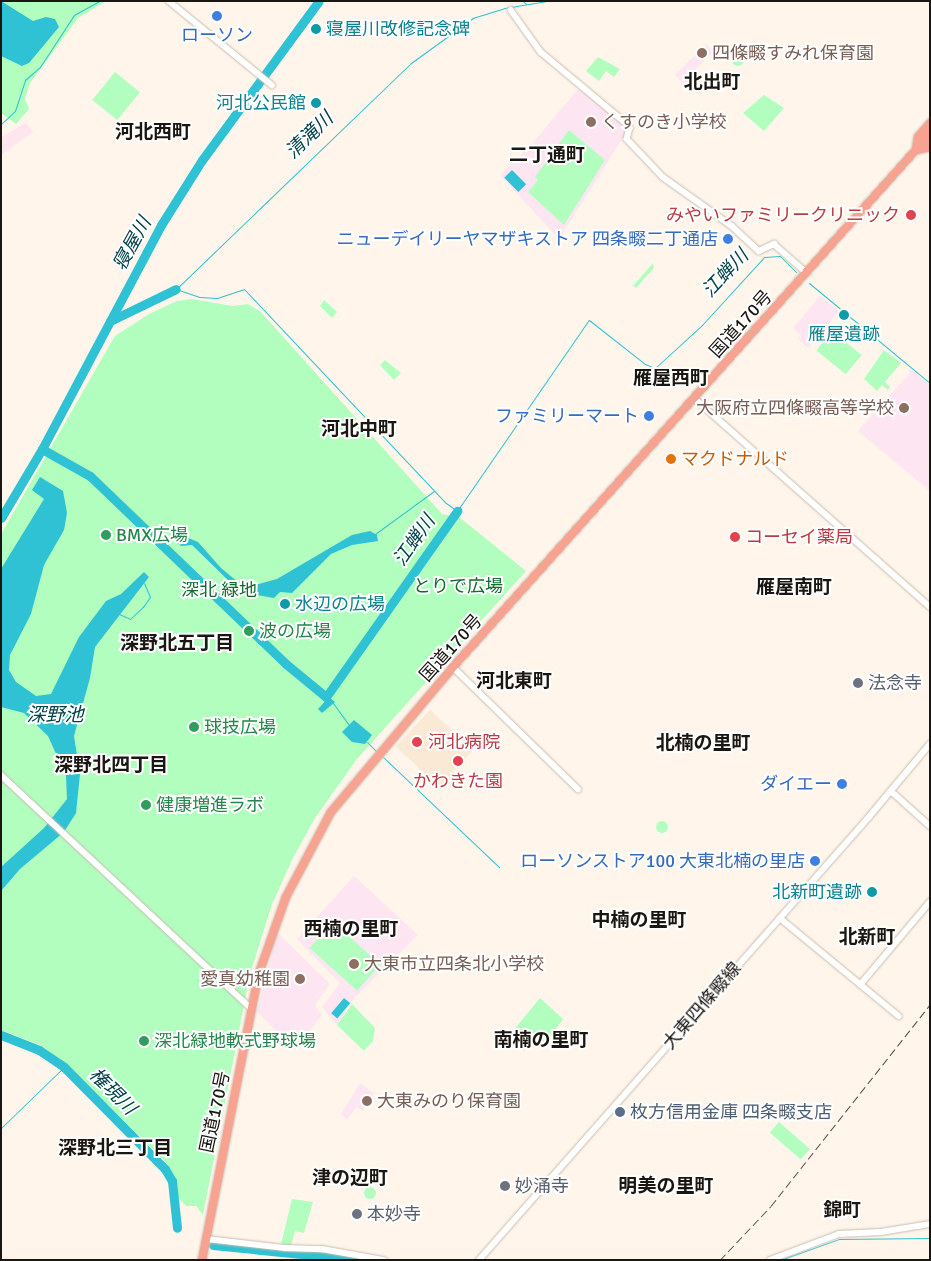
<!DOCTYPE html>
<meta charset="utf-8">
<style>
body{margin:0}
#map{position:relative;width:931px;height:1261px;overflow:hidden;background:#fff5ea;font-family:Signika,"Noto Sans JP",sans-serif}
div>[style]{position:absolute}
[style*='--x']{left:calc(var(--x)*1px);top:calc(var(--y)*1px);width:calc(var(--w)*1px);rotate:calc(var(--a)*1deg)}
.built>*{inset:0;background:#fae9d5;transform-origin:0 0}
.industrial>*{inset:0;background:#ffe5ed}
.education>*{inset:0;background:#fde6f2}
.green>*{inset:0;background:#b1febf;transform-origin:0 0}
.round{border-radius:50%}
.water>*{inset:0;background:#2ec2d4;transform-origin:0 0}
.stream>*{height:1px;margin:-0.5px;padding:0 0.5px;transform-origin:0.5px;border-radius:0.5px;background:#2ec2d4}
.river>*{height:9px;margin:-4.5px;padding:0 4.5px;transform-origin:4.5px;border-radius:4.5px;background:#2ec2d4}
.roads{filter:drop-shadow(0 0 1px #c8bdb0) drop-shadow(0 0 1px #c8bdb0)}
.secondary>*{height:5.5px;margin:-2.75px;padding:0 2.75px;transform-origin:2.75px;border-radius:2.75px;background:#fff}
.highway>*{height:8px;margin:-4px;padding:0 4px;transform-origin:4px;border-radius:4px;background:#f8a391}
.rail>*{height:1px;margin-top:-0.5px;transform-origin:0;background:repeating-linear-gradient(90deg,#4e4942 0 8px,transparent 0 12px)}
.dots>*{width:14px;height:14px;translate:-50% -50%;box-sizing:border-box;border:2px solid #fff;border-radius:50%}
span{translate:-50% -50%;white-space:nowrap;text-align:center;line-height:1.15;-webkit-text-stroke:4px #fff;paint-order:stroke}
.culture-label{font-size:18px;color:#0d838f}
.left{translate:0 -50%;text-align:left}
.right{translate:-100% -50%;text-align:right}
.shop-label{font-size:18px;color:#366cbe}
.education-label{font-size:18px;color:#785e54}
.health-label{font-size:18px;color:#be3a42}
.street-label{font-size:18px;color:#1a1611}
.food-label{font-size:18px;color:#c56008}
.leisure-label{font-size:18px;color:#27864d}
.park-label{font-size:18px;color:#136930}
.worship-label{font-size:18px;color:#5b616d}
.service-label{font-size:18px;color:#4e5e75}
.neighbourhood-label{font-size:19px;color:#1a1611;font-weight:700}
.water-label{font-size:19px;color:#004249;font-style:italic}
.frame{position:absolute;inset:0;border:2px solid #1a1611;pointer-events:none}
</style>
<div id="map">
<div class="built">
<div style="left:430px;top:710px;width:59px;height:50px;rotate:43deg"></div>
</div>
<div class="industrial">
<div style="clip-path:polygon(26px 123px,33px 132px,1px 155px,1px 137px)"></div>
</div>
<div class="education">
<div style="clip-path:polygon(706px 44px,714px 51px,689px 76px,694px 82px,690px 86px,685px 81px,683px 83px,675px 75px)"></div>
<div style="clip-path:polygon(578px 89px,626px 127px,626px 133px,559px 239px,500px 175px,531px 145px)"></div>
<div style="clip-path:polygon(820px 296px,839px 311px,808px 348px,798px 339px,801px 335px,793px 328px)"></div>
<div style="clip-path:polygon(910px 368px,930px 385px,930px 491px,858px 431px,909px 374px)"></div>
<div style="clip-path:polygon(354px 876px,418px 935px,355px 997px,337px 1025px,322px 1007px,340px 983px,297px 939px)"></div>
<div style="clip-path:polygon(279px 934px,330px 984px,315px 1005px,322px 1015px,295px 1050px,257px 1012px,276px 937px)"></div>
<div style="clip-path:polygon(360px 1083px,374px 1093px,363px 1111px,356px 1107px,347px 1120px,341px 1114px)"></div>
</div>
<div class="green">
<div style="clip-path:polygon(1px 1px,106px 1px,78px 18px,30px 83px,25px 99px,29px 109px,16px 124px,9px 119px,1px 124px,8px 118px,1px 113px)"></div>
<div class="round" style="left:732px;top:54px;width:12px;height:12px"></div>
<div style="clip-path:polygon(598px 57px,620px 69px,614px 77px,606px 71px,599px 81px,586px 71px)"></div>
<div style="left:115px;top:72px;width:32px;height:36px;rotate:39deg"></div>
<div style="clip-path:polygon(764px 95px,784px 108px,764px 131px,743px 113px)"></div>
<div style="clip-path:polygon(569px 130px,605px 160px,564px 225px,528px 192px,538px 180px,535px 177px)"></div>
<div style="clip-path:polygon(653px 263px,654px 268px,636px 288px,633px 286px)"></div>
<div style="clip-path:polygon(192px 299px,233px 306px,248px 304px,260px 311px,442px 514px,459px 517px,526px 571px,357px 759px,315px 818px,293px 858px,272px 904px,250px 974px,203px 1215px,196px 1206px,186px 1206px,178px 1197px,166px 1162px,65px 1063px,40px 1045px,1px 1030px,1px 534px,115px 336px,149px 314px,177px 301px)"></div>
<div style="clip-path:polygon(324px 300px,337px 312px,332px 318px,320px 306px)"></div>
<div style="left:832px;top:331px;width:38px;height:25px;rotate:39deg"></div>
<div style="clip-path:polygon(884px 350px,901px 363px,885px 382px,890px 387px,888px 390px,882px 385px,877px 391px,864px 379px)"></div>
<div style="clip-path:polygon(385px 360px,401px 373px,394px 380px,380px 365px)"></div>
<div class="round" style="left:656px;top:821px;width:12px;height:12px"></div>
<div style="left:333px;top:922px;width:64px;height:35px;rotate:42deg"></div>
<div style="clip-path:polygon(540px 998px,563px 1019px,546px 1043px,539px 1048px,533px 1043px,524px 1051px,508px 1037px)"></div>
<div style="clip-path:polygon(352px 1004px,375px 1028px,373px 1041px,364px 1051px,337px 1025px)"></div>
<div style="left:779px;top:1122px;width:41px;height:14px;rotate:41deg"></div>
<div class="round" style="left:364px;top:1187px;width:12px;height:12px"></div>
<div style="clip-path:polygon(292px 1199px,313px 1202px,304px 1233px,295px 1231px,291px 1246px,281px 1244px)"></div>
</div>
<div class="water">
<div style="clip-path:polygon(1px 1px,33px 21px,46px 17px,55px 19px,59px 27px,29px 63px,22px 66px,1px 56px)"></div>
<div style="left:512px;top:170px;width:20px;height:11px;rotate:45deg"></div>
<div style="clip-path:polygon(40px 477px,63px 491px,67px 513px,64px 530px,44px 565px,31px 614px,10px 655px,9px 670px,16px 682px,36px 696px,51px 694px,79px 637px,106px 601px,121px 594px,144px 572px,149px 577px,95px 647px,90px 678px,74px 736px,80px 774px,76px 813px,64px 832px,20px 869px,1px 891px,1px 867px,44px 828px,67px 799px,66px 776px,48px 736px,24px 713px,1px 707px,1px 569px,44px 499px,32px 490px)"></div>
<div style="clip-path:polygon(370px 531px,377px 535px,378px 541px,352px 545px,331px 554px,292px 593px,280px 592px,274px 598px,246px 593px,232px 584px,192px 545px,181px 546px,175px 541px,181px 535px,198px 542px,221px 568px,239px 583px,255px 585px,277px 579px,352px 535px)"></div>
<div style="clip-path:polygon(329px 697px,335px 702px,322px 713px,318px 709px)"></div>
<div style="clip-path:polygon(354px 720px,372px 735px,365px 744px,352px 742px,342px 732px)"></div>
<div style="left:344px;top:998px;width:8px;height:20px;rotate:40deg"></div>
</div>
<div class="stream">
<div style="--x:523;--y:1;--w:4;--a:45"></div>
<div style="--x:547;--y:1;--w:43;--a:170.5"></div>
<div style="--x:505;--y:8;--w:34;--a:163"></div>
<div style="--x:473;--y:18;--w:77;--a:144"></div>
<div style="--x:411;--y:63;--w:326;--a:136.1"></div>
<div style="--x:176;--y:289;--w:24;--a:19"></div>
<div style="--x:199;--y:297;--w:18;--a:3"></div>
<div style="--x:217;--y:298;--w:28;--a:-18"></div>
<div style="--x:244;--y:289;--w:294;--a:46.7"></div>
<div style="--x:446;--y:503;--w:14;--a:36"></div>
<div style="--x:457;--y:511;--w:232;--a:-55.4"></div>
<div style="--x:589;--y:320;--w:71;--a:38.2"></div>
<div style="--x:645;--y:364;--w:11;--a:22"></div>
<div style="--x:655;--y:368;--w:64;--a:-42.5"></div>
<div style="--x:702;--y:325;--w:92;--a:-47.6"></div>
<div style="--x:764;--y:257;--w:16;--a:-4"></div>
<div style="--x:780;--y:256;--w:23;--a:45"></div>
<div style="--x:1;--y:124;--w:19;--a:-43"></div>
<div style="--x:15;--y:111;--w:33;--a:-72"></div>
<div style="--x:25;--y:80;--w:20;--a:-41"></div>
<div style="--x:40;--y:67;--w:62;--a:-56.8"></div>
<div style="--x:74;--y:15;--w:29;--a:-29"></div>
<div style="--x:809;--y:283;--w:157;--a:39.6"></div>
<div style="--x:375;--y:534;--w:73;--a:-36.1"></div>
<div style="--x:119;--y:614;--w:12;--a:24"></div>
<div style="--x:130;--y:619;--w:18;--a:-43"></div>
<div style="--x:143;--y:607;--w:12;--a:-55"></div>
<div style="--x:150;--y:597;--w:15;--a:-113"></div>
<div style="--x:333;--y:703;--w:27;--a:54"></div>
<div style="--x:367;--y:742;--w:16;--a:45"></div>
<div style="--x:383;--y:757;--w:160;--a:43.5"></div>
<div style="--x:1;--y:1128;--w:88;--a:-44.1"></div>
<div style="--x:780;--y:1260;--w:63;--a:-19.6"></div>
<div style="--x:839;--y:1239;--w:91;--a:-0.6"></div>
</div>
<div class="river">
<div style="--x:110;--y:321;--w:73;--a:-25.9"></div>
<div style="--x:42;--y:449;--w:55;--a:29.4"></div>
<div style="--x:90;--y:476;--w:272;--a:43.8"></div>
<div style="--x:286;--y:664;--w:52;--a:39.5"></div>
<div style="--x:326;--y:697;--w:228;--a:-54.8"></div>
<div style="--x:1;--y:518;--w:80;--a:-59.3"></div>
<div style="--x:42;--y:449;--w:254;--a:-62"></div>
<div style="--x:161;--y:225;--w:77;--a:-57.8"></div>
<div style="--x:202;--y:160;--w:197;--a:-53.7"></div>
<div style="--x:1;--y:1035;--w:41;--a:21.5"></div>
<div style="--x:39;--y:1050;--w:30;--a:34"></div>
<div style="--x:64;--y:1067;--w:144;--a:45.3"></div>
<div style="--x:165;--y:1169;--w:14;--a:60"></div>
<div style="--x:172;--y:1181;--w:47;--a:83.9"></div>
<div style="--x:213;--y:1245;--w:148;--a:5.8"></div>
</div>
<div class="roads">
<div class="secondary">
<div style="--x:169;--y:1;--w:133;--a:39.2"></div>
<div style="--x:511;--y:10;--w:52;--a:54.5"></div>
<div style="--x:541;--y:52;--w:112;--a:39.9"></div>
<div style="--x:627;--y:124;--w:5;--a:53"></div>
<div style="--x:630;--y:128;--w:11;--a:105"></div>
<div style="--x:627;--y:139;--w:52;--a:46.5"></div>
<div style="--x:663;--y:177;--w:85;--a:35.4"></div>
<div style="--x:732;--y:226;--w:37;--a:43"></div>
<div style="--x:759;--y:251;--w:17;--a:-25"></div>
<div style="--x:774;--y:244;--w:44;--a:41.3"></div>
<div style="--x:694;--y:398;--w:315;--a:41.5"></div>
<div style="--x:453;--y:667;--w:175;--a:44.3"></div>
<div style="--x:1;--y:775;--w:342;--a:43"></div>
<div style="--x:891;--y:791;--w:52;--a:41.9"></div>
<div style="--x:780;--y:918;--w:154;--a:39.5"></div>
<div style="--x:860;--y:985;--w:109;--a:-49.9"></div>
<div style="--x:207;--y:1239;--w:79;--a:6.6"></div>
<div style="--x:285;--y:1248;--w:37;--a:2"></div>
<div style="--x:322;--y:1249;--w:63;--a:10.1"></div>
<div style="--x:479;--y:1260;--w:590;--a:-48.64"></div>
<div style="--x:869;--y:817;--w:95;--a:-50.1"></div>
<div style="--x:770;--y:1260;--w:74;--a:-20.6"></div>
<div style="--x:839;--y:1234;--w:42;--a:-2.7"></div>
<div style="--x:881;--y:1232;--w:50;--a:-9.3"></div>
</div>
<div class="highway">
<div style="--x:930;--y:123;--w:18;--a:131"></div>
<div style="--x:918;--y:137;--w:13;--a:99"></div>
<div style="--x:916;--y:150;--w:14;--a:-12"></div>
<div style="--x:202;--y:1260;--w:289;--a:-78.8"></div>
<div style="--x:258;--y:976;--w:84;--a:-70.5"></div>
<div style="--x:286;--y:897;--w:96;--a:-62.1"></div>
<div style="--x:331;--y:812;--w:189;--a:-49.9"></div>
<div style="--x:453;--y:667;--w:715;--a:-48.17"></div>
</div>
</div>
<div class="rail">
<div style="--x:720;--y:1260;--w:74;--a:-46.6"></div>
<div style="--x:771;--y:1206;--w:256;--a:-51.7"></div>
</div>
<div class="dots">
<div style="left:217px;top:16px;background:#3f7fe0"></div>
<div style="left:316px;top:29px;background:#0f9aa8"></div>
<div style="left:702px;top:53px;background:#8d6e63"></div>
<div style="left:316px;top:103px;background:#0f9aa8"></div>
<div style="left:591px;top:122px;background:#8d6e63"></div>
<div style="left:911px;top:215px;background:#e0444e"></div>
<div style="left:728px;top:239px;background:#3f7fe0"></div>
<div style="left:844px;top:315px;background:#0f9aa8"></div>
<div style="left:904px;top:408px;background:#8d6e63"></div>
<div style="left:649px;top:416px;background:#3f7fe0"></div>
<div style="left:671px;top:459px;background:#e8710a"></div>
<div style="left:106px;top:535px;background:#2e9e5b"></div>
<div style="left:735px;top:537px;background:#e0444e"></div>
<div style="left:285px;top:604px;background:#0f9aa8"></div>
<div style="left:249px;top:631px;background:#2e9e5b"></div>
<div style="left:858px;top:683px;background:#6b7280"></div>
<div style="left:194px;top:727px;background:#2e9e5b"></div>
<div style="left:417px;top:742px;background:#e0444e"></div>
<div style="left:458px;top:761px;background:#e0444e"></div>
<div style="left:842px;top:784px;background:#3f7fe0"></div>
<div style="left:146px;top:805px;background:#2e9e5b"></div>
<div style="left:815px;top:861px;background:#3f7fe0"></div>
<div style="left:872px;top:892px;background:#0f9aa8"></div>
<div style="left:354px;top:964px;background:#8d6e63"></div>
<div style="left:300px;top:979px;background:#8d6e63"></div>
<div style="left:144px;top:1041px;background:#2e9e5b"></div>
<div style="left:367px;top:1101px;background:#8d6e63"></div>
<div style="left:620px;top:1112px;background:#5c6f8a"></div>
<div style="left:505px;top:1186px;background:#6b7280"></div>
<div style="left:357px;top:1214px;background:#6b7280"></div>
</div>
<div class="culture-label">
<span class="left" style="left:326px;top:29px">寝屋川改修記念碑</span>
<span class="right" style="left:306px;top:103px">河北公民館</span>
<span style="left:844px;top:334px">雁屋遺跡</span>
<span class="left" style="left:295px;top:604px">水辺の広場</span>
<span class="right" style="left:862px;top:892px">北新町遺跡</span>
</div>
<div class="shop-label">
<span style="left:217px;top:35px">ローソン</span>
<span class="right" style="left:718px;top:239px">ニューデイリーヤマザキストア 四条畷二丁通店</span>
<span class="right" style="left:639px;top:416px">ファミリーマート</span>
<span class="right" style="left:832px;top:784px">ダイエー</span>
<span class="right" style="left:805px;top:861px">ローソンストア100 大東北楠の里店</span>
</div>
<div class="education-label">
<span class="left" style="left:712px;top:53px">四條畷すみれ保育園</span>
<span class="left" style="left:601px;top:122px">くすのき小学校</span>
<span class="right" style="left:894px;top:408px">大阪府立四條畷高等学校</span>
<span class="left" style="left:364px;top:964px">大東市立四条北小学校</span>
<span class="right" style="left:290px;top:979px">愛真幼稚園</span>
<span class="left" style="left:377px;top:1101px">大東みのり保育園</span>
</div>
<div class="health-label">
<span class="right" style="left:900px;top:215px">みやいファミリークリニック</span>
<span class="left" style="left:745px;top:537px">コーセイ薬局</span>
<span class="left" style="left:428px;top:742px">河北病院</span>
<span style="left:458px;top:781px">かわきた園</span>
</div>
<div class="street-label">
<span style="left:741px;top:324px;rotate:-48deg">国道170号</span>
<span style="left:451px;top:648px;rotate:-48deg">国道170号</span>
<span style="left:702px;top:1006px;rotate:-49deg">大東四條畷線</span>
<span style="left:215px;top:1112px;rotate:-78deg">国道170号</span>
</div>
<div class="food-label">
<span class="left" style="left:681px;top:459px">マクドナルド</span>
</div>
<div class="leisure-label">
<span class="left" style="left:116px;top:535px">BMX広場</span>
<span class="left" style="left:259px;top:631px">波の広場</span>
<span class="left" style="left:204px;top:727px">球技広場</span>
<span class="left" style="left:156px;top:805px">健康増進ラボ</span>
<span class="left" style="left:154px;top:1041px">深北緑地軟式野球場</span>
</div>
<div class="park-label">
<span style="left:458px;top:586px">とりで広場</span>
<span style="left:219px;top:590px">深北 緑地</span>
</div>
<div class="worship-label">
<span class="left" style="left:868px;top:683px">法念寺</span>
<span class="left" style="left:515px;top:1186px">妙涌寺</span>
<span class="left" style="left:367px;top:1214px">本妙寺</span>
</div>
<div class="service-label">
<span class="left" style="left:630px;top:1112px">枚方信用金庫 四条畷支店</span>
</div>
<div class="neighbourhood-label">
<span style="left:712px;top:83px">北出町</span>
<span style="left:153px;top:133px">河北西町</span>
<span style="left:547px;top:156px">二丁通町</span>
<span style="left:671px;top:379px">雁屋西町</span>
<span style="left:359px;top:430px">河北中町</span>
<span style="left:794px;top:588px">雁屋南町</span>
<span style="left:177px;top:644px">深野北五丁目</span>
<span style="left:514px;top:682px">河北東町</span>
<span style="left:703px;top:744px">北楠の里町</span>
<span style="left:111px;top:766px">深野北四丁目</span>
<span style="left:639px;top:921px">中楠の里町</span>
<span style="left:351px;top:930px">西楠の里町</span>
<span style="left:867px;top:938px">北新町</span>
<span style="left:541px;top:1041px">南楠の里町</span>
<span style="left:115px;top:1149px">深野北三丁目</span>
<span style="left:350px;top:1179px">津の辺町</span>
<span style="left:666px;top:1187px">明美の里町</span>
<span style="left:842px;top:1211px">錦町</span>
</div>
<div class="water-label">
<span style="left:310px;top:136px;rotate:-44deg">清滝川</span>
<span style="left:133px;top:244px;rotate:-61deg">寝屋川</span>
<span style="left:726px;top:274px;rotate:-47deg">江蝉川</span>
<span style="left:415px;top:541px;rotate:-55deg">江蝉川</span>
<span style="left:55px;top:716px">深野池</span>
<span style="left:112px;top:1092px;rotate:45deg">権現川</span>
</div>
<div class="frame"></div>
</div>
